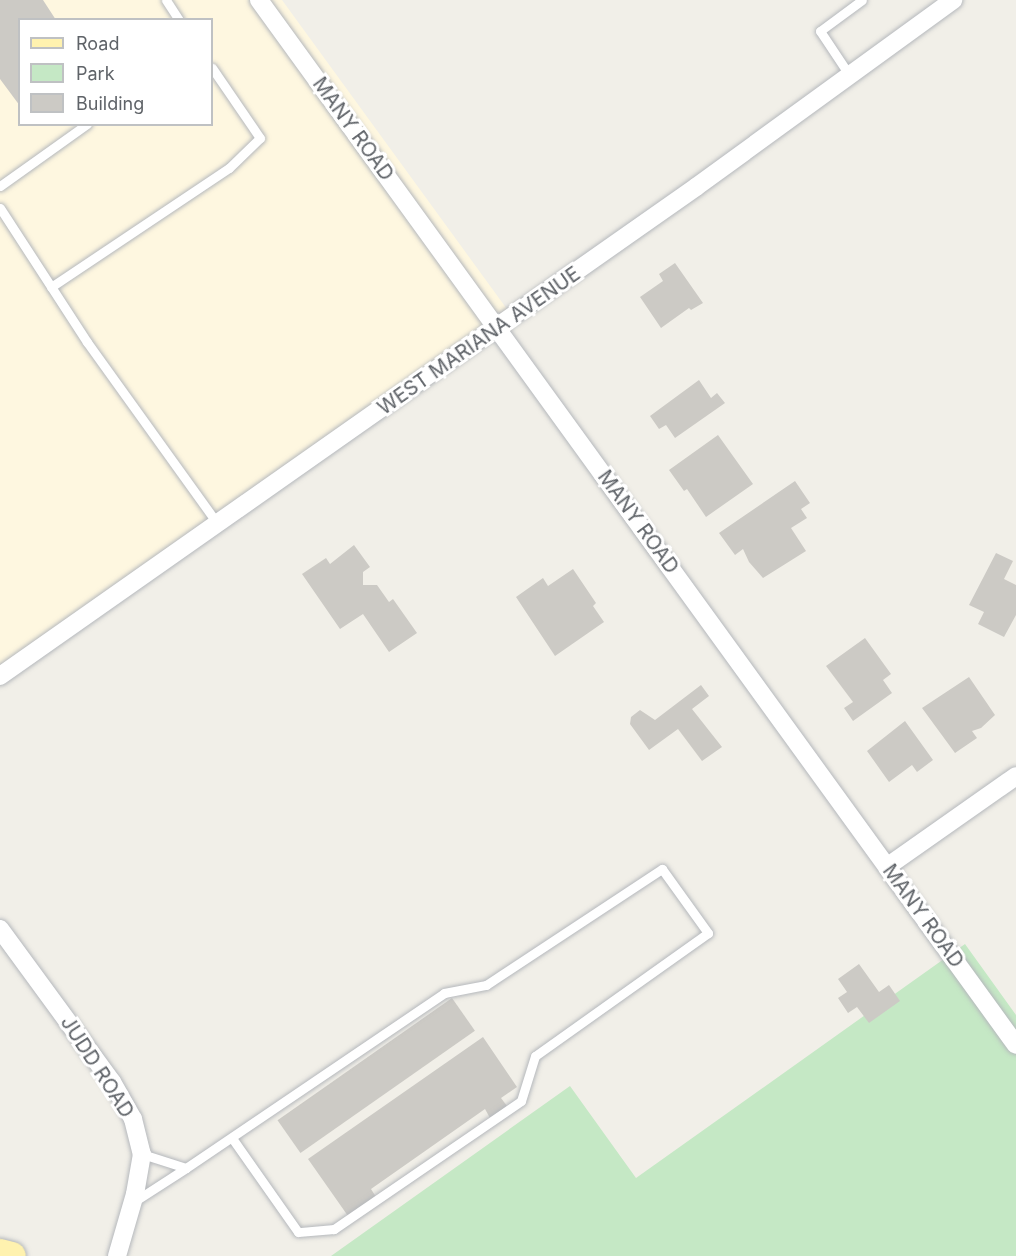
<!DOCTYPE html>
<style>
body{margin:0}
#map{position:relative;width:1016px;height:1256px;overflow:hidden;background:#f1efe8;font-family:Inter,sans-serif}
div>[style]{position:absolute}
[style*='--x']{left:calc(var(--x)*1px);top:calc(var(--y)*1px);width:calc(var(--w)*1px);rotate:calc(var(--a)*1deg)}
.commercial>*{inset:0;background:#fef7e0}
.green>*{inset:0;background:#c5e8c5}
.building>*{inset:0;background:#cccac5;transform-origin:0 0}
.roads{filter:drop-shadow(0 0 2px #b5b8bc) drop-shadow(0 0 2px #b5b8bc)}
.service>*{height:9px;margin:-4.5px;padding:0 4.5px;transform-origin:4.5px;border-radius:4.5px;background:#fff}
.minor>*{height:18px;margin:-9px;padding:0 9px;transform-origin:9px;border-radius:9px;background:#fff}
.primary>*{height:28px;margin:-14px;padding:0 14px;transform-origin:14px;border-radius:14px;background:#fff2af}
span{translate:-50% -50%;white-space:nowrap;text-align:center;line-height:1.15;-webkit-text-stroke:6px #fff;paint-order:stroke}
.street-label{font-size:20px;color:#5f6368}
.legend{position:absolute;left:18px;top:18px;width:195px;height:108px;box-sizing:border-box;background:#fff;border:2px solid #bfc1c3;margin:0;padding:8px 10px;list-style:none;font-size:18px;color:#5f6368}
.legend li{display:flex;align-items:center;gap:12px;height:30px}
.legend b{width:30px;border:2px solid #bfc1c3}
</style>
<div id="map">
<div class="commercial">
<div style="clip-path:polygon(evenodd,0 0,282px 0,512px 316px,0 674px,0 0,20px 20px,212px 20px,212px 124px,20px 124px,20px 20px)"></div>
</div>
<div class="green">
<div style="clip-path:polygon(965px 944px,1016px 1015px,1016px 1256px,331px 1256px,570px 1086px,636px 1178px)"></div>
</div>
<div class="building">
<div style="clip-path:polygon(0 0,43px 0,56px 20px,20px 20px,20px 106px,0 79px)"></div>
<div style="clip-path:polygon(675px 263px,703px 303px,691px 310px,689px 308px,661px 328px,640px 297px,663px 281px,659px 274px)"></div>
<div style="clip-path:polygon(699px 380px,711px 398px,717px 393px,725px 403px,675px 438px,666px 425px,659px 429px,650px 416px)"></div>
<div style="clip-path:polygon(718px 435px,753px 484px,706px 517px,687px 489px,684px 491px,669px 470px)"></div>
<div style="clip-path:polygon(795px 481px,810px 503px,801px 509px,807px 518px,791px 528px,806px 551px,763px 578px,749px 562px,743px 549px,735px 555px,719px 533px)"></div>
<div style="clip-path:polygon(354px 545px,370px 567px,363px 572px,363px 585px,377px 585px,389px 602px,393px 599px,417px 633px,389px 652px,363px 614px,340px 629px,302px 574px,326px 558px,330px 564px)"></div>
<div style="clip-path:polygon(996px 553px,1013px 561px,1004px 579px,1016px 585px,1016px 615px,1004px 637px,978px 624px,984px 612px,969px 605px)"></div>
<div style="clip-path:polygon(573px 569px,596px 603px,593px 606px,604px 622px,555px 656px,516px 597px,543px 578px,548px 586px)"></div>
<div style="clip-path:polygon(865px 638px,891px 674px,883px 680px,892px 693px,853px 721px,844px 708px,853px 702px,826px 666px)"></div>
<div style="clip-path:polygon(969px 677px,995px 715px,981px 728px,972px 731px,977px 738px,955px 753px,922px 708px)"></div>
<div style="clip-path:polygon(701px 685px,709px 696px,692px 709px,722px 747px,702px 761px,678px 729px,649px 750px,630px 724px,631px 717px,640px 710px,655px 720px)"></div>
<div style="clip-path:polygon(905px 721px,933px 760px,917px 772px,912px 765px,889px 782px,867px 751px)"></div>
<div style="clip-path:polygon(859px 964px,879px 992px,889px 985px,900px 1001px,869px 1023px,857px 1007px,848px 1013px,838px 998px,847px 992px,838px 979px)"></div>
<div style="left:452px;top:998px;width:40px;height:213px;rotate:55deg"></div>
<div style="clip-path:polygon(483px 1037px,517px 1087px,501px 1098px,507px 1106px,490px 1118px,485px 1109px,371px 1189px,376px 1197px,348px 1216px,308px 1159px)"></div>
</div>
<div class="roads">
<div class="service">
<div style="--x:166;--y:0;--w:24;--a:57"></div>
<div style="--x:850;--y:76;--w:54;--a:-123.7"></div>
<div style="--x:820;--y:31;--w:52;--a:-36.4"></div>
<div style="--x:0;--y:186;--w:107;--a:-35.5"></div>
<div style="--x:0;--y:208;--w:160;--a:57"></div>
<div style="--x:87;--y:342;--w:224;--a:54.3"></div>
<div style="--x:51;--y:287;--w:214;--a:-33.8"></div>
<div style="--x:229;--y:168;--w:43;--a:-44.1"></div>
<div style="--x:260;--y:138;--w:85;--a:-124.4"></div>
<div style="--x:186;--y:1168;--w:312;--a:-34.1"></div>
<div style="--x:444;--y:993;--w:43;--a:-10.8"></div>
<div style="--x:486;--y:985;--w:211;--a:-33.4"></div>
<div style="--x:662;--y:869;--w:79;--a:54.3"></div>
<div style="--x:708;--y:933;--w:212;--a:144.6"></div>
<div style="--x:535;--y:1056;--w:47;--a:107.3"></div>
<div style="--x:521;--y:1101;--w:227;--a:145.6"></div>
<div style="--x:334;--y:1229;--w:36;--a:175"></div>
<div style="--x:298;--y:1232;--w:115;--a:-125.1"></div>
<div style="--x:135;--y:1201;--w:61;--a:-32.9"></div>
<div style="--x:186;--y:1168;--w:46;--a:-162.3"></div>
</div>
<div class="minor">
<div style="--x:259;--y:0;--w:1290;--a:54.08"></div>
<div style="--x:0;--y:676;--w:851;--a:-35.09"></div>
<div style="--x:696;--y:187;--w:318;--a:-36"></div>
<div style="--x:888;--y:866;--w:156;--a:-35.1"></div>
<div style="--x:0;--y:929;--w:190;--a:53.8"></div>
<div style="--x:112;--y:1082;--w:43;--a:60.4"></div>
<div style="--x:133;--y:1119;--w:36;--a:76"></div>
<div style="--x:142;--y:1154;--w:41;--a:99.9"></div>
<div style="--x:135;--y:1194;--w:65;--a:106.2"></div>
</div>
<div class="primary">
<div style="--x:0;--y:1253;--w:12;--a:14"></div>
</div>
</div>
<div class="street-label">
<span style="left:353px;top:129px;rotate:54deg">MANY ROAD</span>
<span style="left:479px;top:341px;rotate:-35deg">WEST MARIANA AVENUE</span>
<span style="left:638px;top:522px;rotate:54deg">MANY ROAD</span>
<span style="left:923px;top:916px;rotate:54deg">MANY ROAD</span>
<span style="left:97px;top:1067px;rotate:57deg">JUDD ROAD</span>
</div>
<ul class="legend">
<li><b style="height:8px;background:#fff2af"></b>Road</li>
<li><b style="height:16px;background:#c5e8c5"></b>Park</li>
<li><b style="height:16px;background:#cccac5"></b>Building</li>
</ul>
</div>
